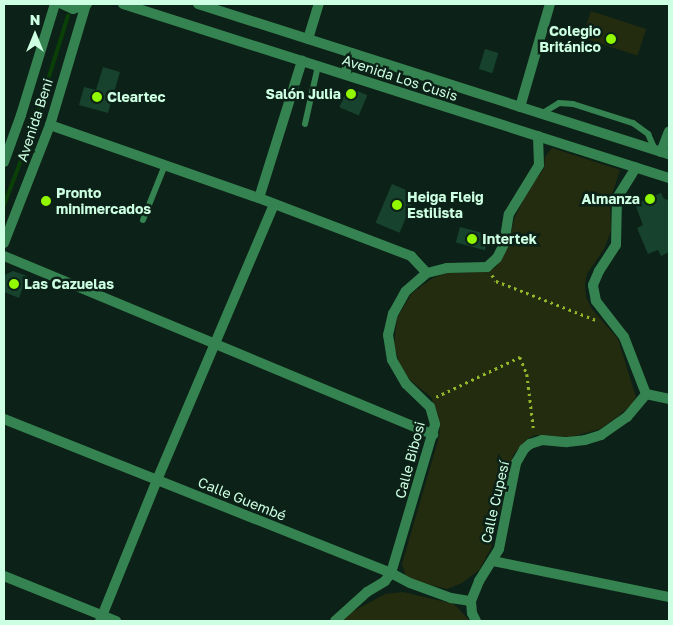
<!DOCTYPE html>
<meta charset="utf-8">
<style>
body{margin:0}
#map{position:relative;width:673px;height:625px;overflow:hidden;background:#0c2117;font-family:"Golos Text",sans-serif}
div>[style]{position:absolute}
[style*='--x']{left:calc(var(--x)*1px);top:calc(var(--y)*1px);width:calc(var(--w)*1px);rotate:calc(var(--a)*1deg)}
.green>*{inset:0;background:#242c0f;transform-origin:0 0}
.stream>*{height:4px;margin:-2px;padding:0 2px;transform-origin:2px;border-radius:2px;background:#0a4007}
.building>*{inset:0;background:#17432e;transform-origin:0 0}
.path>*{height:2.5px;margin-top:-1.25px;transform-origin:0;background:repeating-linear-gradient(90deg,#93b729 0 2.5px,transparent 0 6.5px)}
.service>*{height:6px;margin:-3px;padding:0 3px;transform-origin:3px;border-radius:3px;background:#358350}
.minor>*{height:10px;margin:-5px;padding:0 5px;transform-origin:5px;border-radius:5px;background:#358350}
.tertiary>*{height:10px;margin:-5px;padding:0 5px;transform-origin:5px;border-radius:5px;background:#358350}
.dots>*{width:14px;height:14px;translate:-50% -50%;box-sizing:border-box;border:2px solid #0c2117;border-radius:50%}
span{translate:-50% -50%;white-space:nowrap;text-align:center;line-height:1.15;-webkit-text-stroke:5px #0c2117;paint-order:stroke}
.poi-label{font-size:14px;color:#cdffe2;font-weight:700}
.right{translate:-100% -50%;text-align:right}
.left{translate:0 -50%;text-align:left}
.street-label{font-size:14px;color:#cdffe2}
.frame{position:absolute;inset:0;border:5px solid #cdffe2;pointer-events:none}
.north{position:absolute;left:10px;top:10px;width:50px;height:50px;-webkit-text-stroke:4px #0c2117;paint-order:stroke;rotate:0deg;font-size:14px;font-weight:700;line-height:20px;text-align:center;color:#cdffe2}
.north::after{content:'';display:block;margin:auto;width:18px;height:22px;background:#cdffe2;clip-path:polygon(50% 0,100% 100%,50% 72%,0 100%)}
</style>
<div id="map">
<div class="green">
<div style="left:591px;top:11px;width:58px;height:28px;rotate:18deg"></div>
<div style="clip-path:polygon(552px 148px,620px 170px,610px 200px,611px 230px,608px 239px,604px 249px,587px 274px,585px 284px,586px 297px,592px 309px,618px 339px,636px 397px,632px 404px,617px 417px,600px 429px,571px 437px,535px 435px,527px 439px,513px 455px,491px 548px,479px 570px,462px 583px,447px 589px,419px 582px,406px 576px,402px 564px,439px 437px,440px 425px,437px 411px,431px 397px,410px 380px,400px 365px,394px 345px,397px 318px,412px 293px,433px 278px,446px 273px,486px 272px,496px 267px,508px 248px,514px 219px,526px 194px,544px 168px,545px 157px)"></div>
<div style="clip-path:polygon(403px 592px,454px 604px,470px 621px,341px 621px,350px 613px,385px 594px)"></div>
</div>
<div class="stream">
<div style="--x:4;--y:205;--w:76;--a:-69.2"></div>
<div style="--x:31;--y:134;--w:124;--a:-72.6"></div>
</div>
<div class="building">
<div style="left:485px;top:49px;width:14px;height:21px;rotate:17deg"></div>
<div style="clip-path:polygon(103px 67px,120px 72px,108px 113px,79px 105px,84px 87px,96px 90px)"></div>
<div style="left:348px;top:87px;width:21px;height:22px;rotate:23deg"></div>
<div style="left:392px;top:184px;width:26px;height:42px;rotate:23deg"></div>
<div style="clip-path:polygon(661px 193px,664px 199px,669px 200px,669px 252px,661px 256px,658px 250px,648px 254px,637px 228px,643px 225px,635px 204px)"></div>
<div style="left:460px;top:227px;width:30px;height:16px;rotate:15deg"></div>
<div style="clip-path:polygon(13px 271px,27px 276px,19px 298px,4px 292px,4px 275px)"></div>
</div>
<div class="path">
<div style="--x:492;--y:275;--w:7;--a:56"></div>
<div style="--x:496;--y:281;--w:107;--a:21.3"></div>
<div style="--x:436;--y:397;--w:93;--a:-25.5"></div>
<div style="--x:520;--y:357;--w:18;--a:68"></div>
<div style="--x:527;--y:374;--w:58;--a:83.1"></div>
</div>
<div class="service">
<div style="--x:541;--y:114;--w:21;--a:-31"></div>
<div style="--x:559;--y:103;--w:14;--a:4"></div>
<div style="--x:573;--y:104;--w:63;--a:17.6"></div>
<div style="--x:633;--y:123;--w:19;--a:36"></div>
<div style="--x:648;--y:134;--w:17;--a:66"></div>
<div style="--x:305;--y:124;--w:59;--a:-77.4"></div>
<div style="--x:143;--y:220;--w:59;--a:-68.2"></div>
</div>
<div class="minor">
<div style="--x:308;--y:39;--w:37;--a:-73"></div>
<div style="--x:520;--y:107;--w:107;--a:-73.8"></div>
<div style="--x:50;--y:125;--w:221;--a:19.3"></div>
<div style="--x:259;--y:198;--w:163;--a:20.9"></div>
<div style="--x:411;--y:256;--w:23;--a:47"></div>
<div style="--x:661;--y:152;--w:22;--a:-69"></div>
<div style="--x:259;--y:198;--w:144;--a:-72.6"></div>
<div style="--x:4;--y:256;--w:465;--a:22.6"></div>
<div style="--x:646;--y:394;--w:24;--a:12"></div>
<div style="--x:4;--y:419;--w:417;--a:21.7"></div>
<div style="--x:391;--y:573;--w:21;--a:28"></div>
<div style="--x:410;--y:583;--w:44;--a:20.1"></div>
<div style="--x:451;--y:598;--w:20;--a:9"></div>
<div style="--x:493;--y:561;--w:180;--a:11.6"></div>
<div style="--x:4;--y:576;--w:121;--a:21.9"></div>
<div style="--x:100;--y:621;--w:152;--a:-68"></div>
<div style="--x:157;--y:480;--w:299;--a:-67"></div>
<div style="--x:335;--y:621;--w:43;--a:-42.2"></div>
<div style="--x:367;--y:592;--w:21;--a:-31"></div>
<div style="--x:385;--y:581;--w:10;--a:-53"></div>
<div style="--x:391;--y:573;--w:155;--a:-73.5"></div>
<div style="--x:435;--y:424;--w:18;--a:-106"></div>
<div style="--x:430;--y:407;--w:33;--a:-136"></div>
<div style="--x:406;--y:384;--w:28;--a:-120"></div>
<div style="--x:392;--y:360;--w:25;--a:-99"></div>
<div style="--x:388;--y:335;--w:22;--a:-77"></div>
<div style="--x:393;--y:314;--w:26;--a:-61"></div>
<div style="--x:406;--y:291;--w:28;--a:-41"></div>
<div style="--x:427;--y:273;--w:21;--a:-14"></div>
<div style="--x:447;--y:268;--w:40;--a:-1.4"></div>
<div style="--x:487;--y:267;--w:13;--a:-42"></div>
<div style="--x:497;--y:258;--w:16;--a:-63"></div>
<div style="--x:504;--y:244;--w:30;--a:-81"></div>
<div style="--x:509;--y:214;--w:57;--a:-58.5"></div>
<div style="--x:539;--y:165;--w:29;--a:-92"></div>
<div style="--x:476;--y:621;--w:9;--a:-117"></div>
<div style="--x:472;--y:613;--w:12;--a:-95"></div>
<div style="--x:471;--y:601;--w:22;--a:-68"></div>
<div style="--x:479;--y:581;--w:38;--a:-58"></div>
<div style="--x:499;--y:549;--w:88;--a:-78.8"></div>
<div style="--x:516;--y:463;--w:16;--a:-60"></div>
<div style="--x:524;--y:449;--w:8;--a:-40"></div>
<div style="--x:530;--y:444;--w:13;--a:-18"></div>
<div style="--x:542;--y:440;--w:25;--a:5"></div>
<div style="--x:567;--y:442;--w:18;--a:-6"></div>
<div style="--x:585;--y:440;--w:17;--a:-17"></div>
<div style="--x:601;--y:435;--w:32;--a:-35"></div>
<div style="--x:627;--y:417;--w:30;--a:-50"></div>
<div style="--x:646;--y:394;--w:61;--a:-111.1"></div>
<div style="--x:624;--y:337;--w:46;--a:-127.9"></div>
<div style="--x:596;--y:301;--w:16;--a:-101"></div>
<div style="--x:593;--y:285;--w:15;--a:-67"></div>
<div style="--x:599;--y:271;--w:31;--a:-57"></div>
<div style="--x:616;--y:245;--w:47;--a:-88.8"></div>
<div style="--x:617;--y:198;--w:36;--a:-58"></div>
</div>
<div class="tertiary">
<div style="--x:62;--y:4;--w:12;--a:24"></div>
<div style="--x:73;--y:9;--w:15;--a:-20"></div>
<div style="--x:123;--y:4;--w:573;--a:17.68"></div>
<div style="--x:198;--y:4;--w:494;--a:17.7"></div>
<div style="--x:345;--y:74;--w:22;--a:-72"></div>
<div style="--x:4;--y:162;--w:50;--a:-70.1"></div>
<div style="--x:21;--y:115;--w:116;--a:-73"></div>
<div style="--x:4;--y:243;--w:127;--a:-68.7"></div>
<div style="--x:50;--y:125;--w:126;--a:-73.4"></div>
</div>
<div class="dots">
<div style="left:611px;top:39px;background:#91f800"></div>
<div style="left:351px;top:94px;background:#91f800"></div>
<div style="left:97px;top:97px;background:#91f800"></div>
<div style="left:650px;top:199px;background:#91f800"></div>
<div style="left:46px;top:201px;background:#91f800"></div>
<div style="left:397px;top:205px;background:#91f800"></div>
<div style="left:472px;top:239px;background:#91f800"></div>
<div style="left:14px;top:284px;background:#91f800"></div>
</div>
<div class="poi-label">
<span class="right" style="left:601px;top:39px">Colegio<br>Británico</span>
<span class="right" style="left:341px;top:94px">Salón Julia</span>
<span class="left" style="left:107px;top:97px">Cleartec</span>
<span class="left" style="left:56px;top:201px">Pronto<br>minimercados</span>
<span class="left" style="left:407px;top:205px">Heiga Fleig<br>Estilista</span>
<span class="right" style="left:640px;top:199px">Almanza</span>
<span class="left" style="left:482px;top:239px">Intertek</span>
<span class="left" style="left:24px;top:284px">Las Cazuelas</span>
</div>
<div class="street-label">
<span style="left:400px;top:78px;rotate:18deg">Avenida Los Cusis</span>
<span style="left:35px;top:120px;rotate:-72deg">Avenida Beni</span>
<span style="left:410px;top:460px;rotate:-75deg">Calle Bibosi</span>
<span style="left:242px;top:499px;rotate:22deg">Calle Guembé</span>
<span style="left:495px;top:502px;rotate:-77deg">Calle Cupesí</span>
</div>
<div class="frame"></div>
<div class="north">N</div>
</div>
